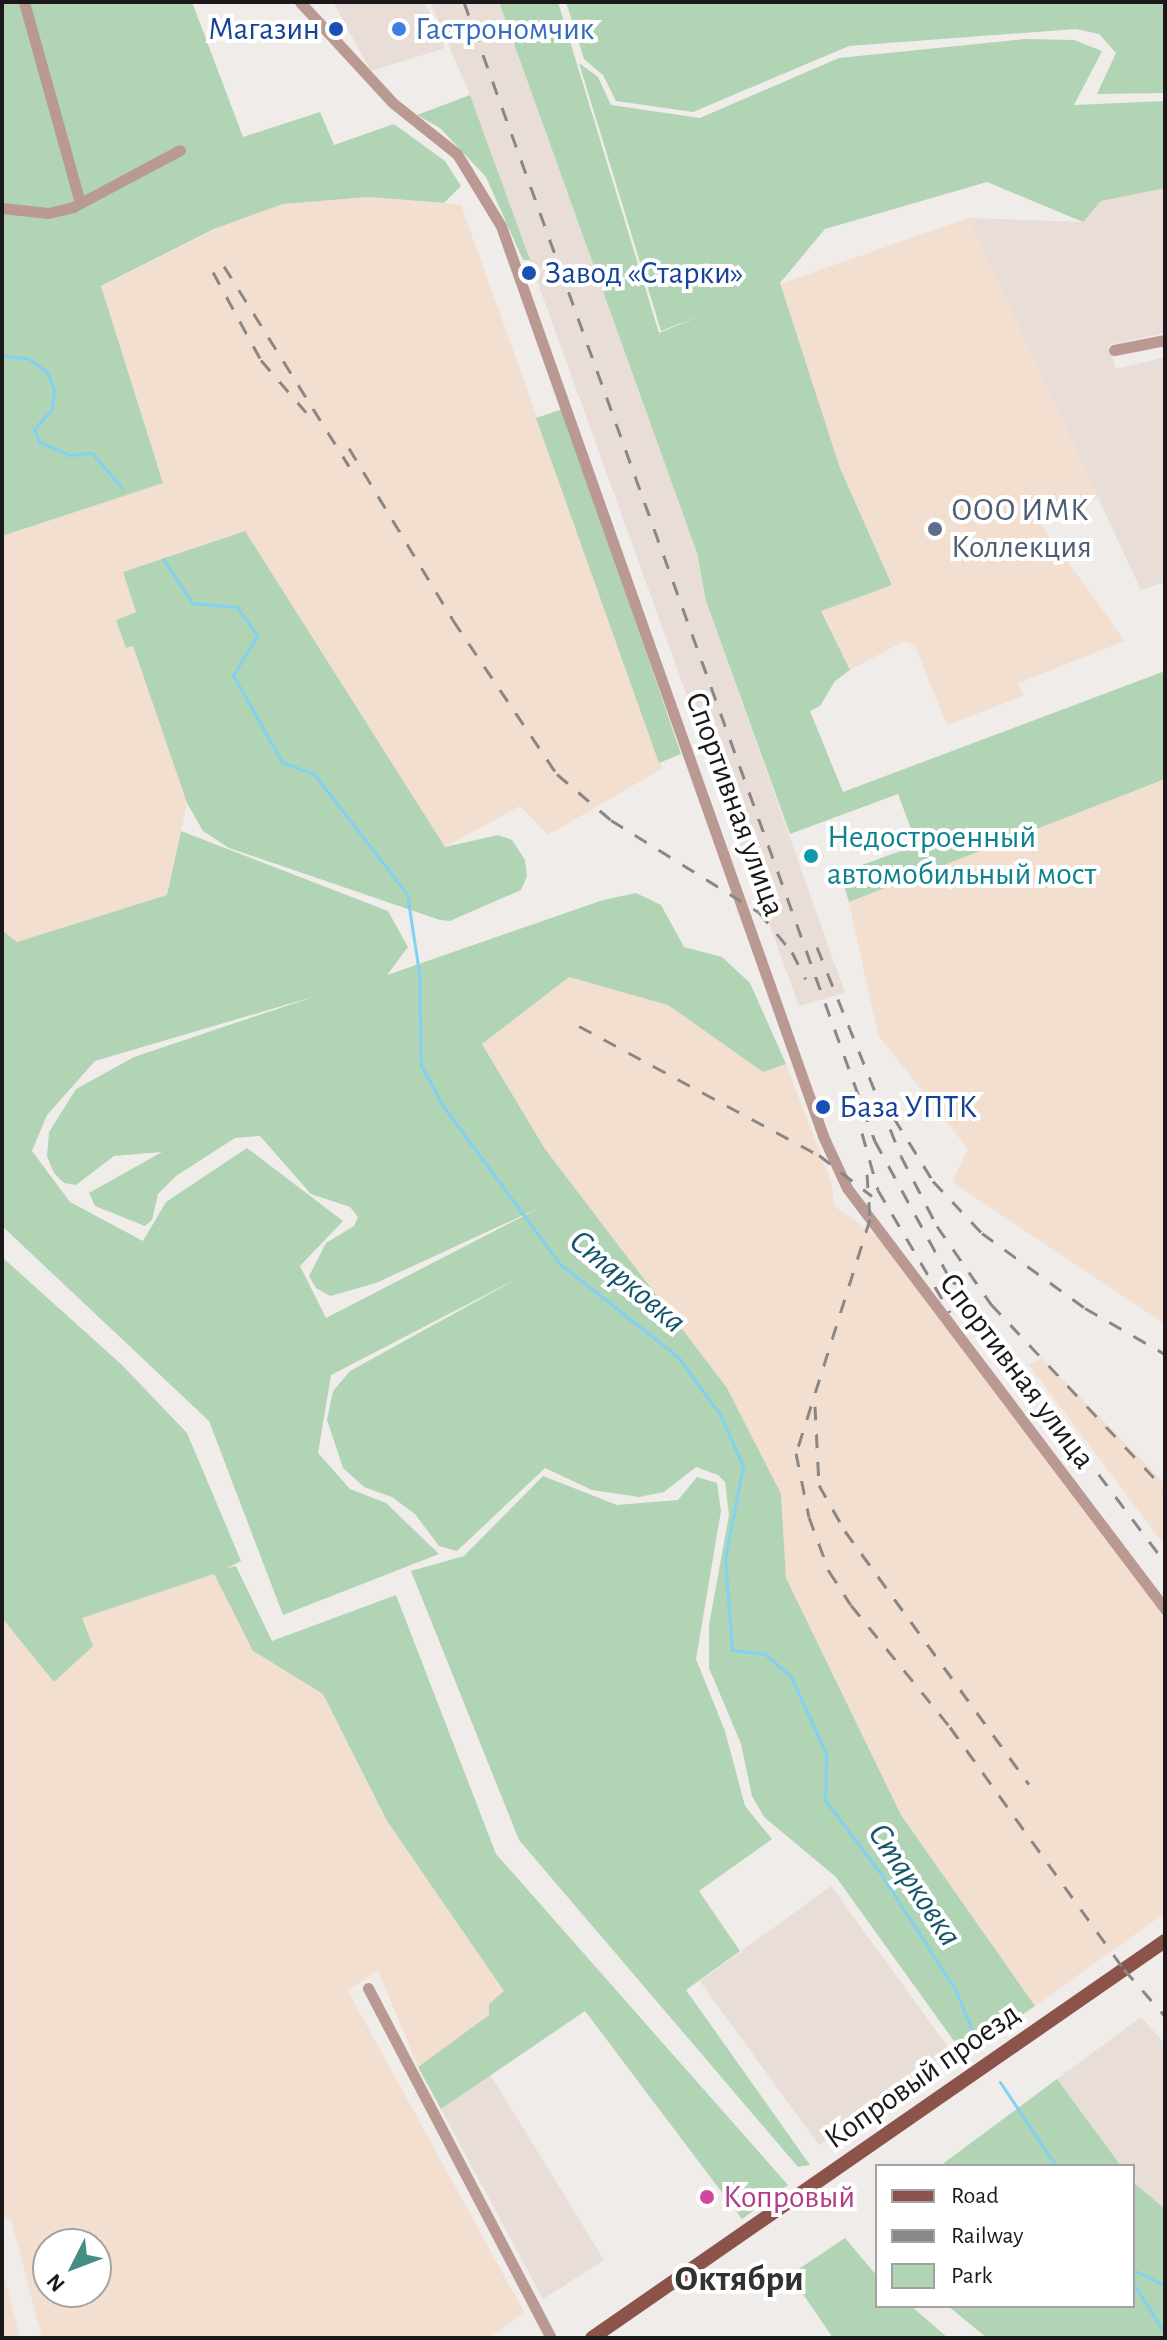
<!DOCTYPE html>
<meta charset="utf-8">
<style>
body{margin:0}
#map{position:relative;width:1167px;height:2340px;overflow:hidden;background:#f0ecea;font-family:"Alegreya Sans",sans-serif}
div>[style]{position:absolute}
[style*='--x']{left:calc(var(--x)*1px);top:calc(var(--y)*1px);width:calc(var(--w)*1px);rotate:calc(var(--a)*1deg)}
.built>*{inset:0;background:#e8ddd7;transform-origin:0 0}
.industrial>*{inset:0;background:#f2dfcf}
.green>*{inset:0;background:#b1d4b4}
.stream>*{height:3px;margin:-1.5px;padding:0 1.5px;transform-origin:1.5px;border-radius:1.5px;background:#83d1f2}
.minor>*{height:11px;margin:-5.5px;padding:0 5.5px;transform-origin:5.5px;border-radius:5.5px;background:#ba9993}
.major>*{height:14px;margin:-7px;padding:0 7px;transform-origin:7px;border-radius:7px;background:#8b534a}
.rail>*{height:3px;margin-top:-1.5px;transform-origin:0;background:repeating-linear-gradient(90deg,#8a8786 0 14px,transparent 0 28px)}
.dots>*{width:22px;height:22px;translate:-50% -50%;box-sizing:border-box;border:4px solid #fff;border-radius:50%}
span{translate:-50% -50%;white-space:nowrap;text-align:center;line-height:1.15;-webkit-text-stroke:8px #fff;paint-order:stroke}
.transit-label{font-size:32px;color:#164399}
.right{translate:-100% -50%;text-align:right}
.left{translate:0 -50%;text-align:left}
.shop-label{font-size:32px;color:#366cbe}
.service-label{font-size:32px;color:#4e5e75}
.street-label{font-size:32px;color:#1a1818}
.culture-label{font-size:32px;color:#0d838f}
.hotel-label{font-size:32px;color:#b23c85}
.water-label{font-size:34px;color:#15556b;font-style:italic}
.quarter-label{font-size:36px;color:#343230;font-weight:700}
.frame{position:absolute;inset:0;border:4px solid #1a1818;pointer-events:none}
.legend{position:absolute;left:875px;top:2164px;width:260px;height:144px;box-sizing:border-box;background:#fff;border:2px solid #a3a3a3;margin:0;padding:10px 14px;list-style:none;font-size:24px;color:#1a1818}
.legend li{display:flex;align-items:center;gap:16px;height:40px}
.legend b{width:40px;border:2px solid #a3a3a3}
.north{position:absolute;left:32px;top:2228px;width:80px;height:80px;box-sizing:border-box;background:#fff;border:2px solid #a3a3a3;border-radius:50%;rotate:228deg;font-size:22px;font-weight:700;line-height:32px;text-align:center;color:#1a1818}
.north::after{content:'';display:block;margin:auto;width:28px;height:36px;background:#458c86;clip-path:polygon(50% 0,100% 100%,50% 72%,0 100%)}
</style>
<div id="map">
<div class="built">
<div style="clip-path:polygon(333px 2px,425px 2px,445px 48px,371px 71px)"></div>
<div style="clip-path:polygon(430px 2px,499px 2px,697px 553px,706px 601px,845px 993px,799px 1006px,470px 95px)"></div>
<div style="clip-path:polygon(1165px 188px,1165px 333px,1109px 345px,1116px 369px,1165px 357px,1165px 582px,1141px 590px,968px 218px,1082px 222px,1101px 201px)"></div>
<div style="left:831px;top:1886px;width:203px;height:162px;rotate:54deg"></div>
<div style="clip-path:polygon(1141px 2017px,1165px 2044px,1165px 2209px,1137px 2187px,1133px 2166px,1121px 2166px,1057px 2079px)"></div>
<div style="clip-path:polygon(490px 2074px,604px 2260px,543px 2299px,441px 2109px)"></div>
</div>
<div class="industrial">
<div style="clip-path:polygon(368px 197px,461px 205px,663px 768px,548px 835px,520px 806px,445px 847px,244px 531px,123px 572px,136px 612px,133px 646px,187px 803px,167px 895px,17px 942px,2px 930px,2px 536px,163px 482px,101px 287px,218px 228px,283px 204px)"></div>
<div style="clip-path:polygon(968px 218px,1098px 498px,1068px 511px,1056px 509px,1038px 521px,1125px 641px,1018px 683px,1023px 696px,947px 725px,915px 646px,904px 641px,850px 670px,821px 611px,892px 584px,840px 468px,780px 284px)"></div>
<div style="clip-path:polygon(1165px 779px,1165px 1324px,952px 1182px,968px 1149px,878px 1035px,849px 902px)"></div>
<div style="clip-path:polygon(569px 977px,668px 1005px,763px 1072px,786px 1064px,831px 1181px,834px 1206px,877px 1236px,1165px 1617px,1165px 1913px,1035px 2006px,901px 1815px,786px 1578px,781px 1494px,607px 1231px,545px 1149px,482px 1044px)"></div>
<div style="clip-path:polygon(1042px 1358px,1165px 1484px,1165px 1546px,1029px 1365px)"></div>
<div style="clip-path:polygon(evenodd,214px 1574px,253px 1651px,323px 1694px,387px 1821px,505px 1991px,489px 2015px,418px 2067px,378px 1970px,348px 1991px,524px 2312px,489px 2338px,42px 2338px,11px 2219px,2px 2219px,2px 1618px,54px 1681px,81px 1618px,214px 1574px,48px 2244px,96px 2244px,96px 2292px,48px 2292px,48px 2244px)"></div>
<div style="clip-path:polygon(2px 2267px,20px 2338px,2px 2338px)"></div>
</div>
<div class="green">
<div style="clip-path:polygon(2px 2px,192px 2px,243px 137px,320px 112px,334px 145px,394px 124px,445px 161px,461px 186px,444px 203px,368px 197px,283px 204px,214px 229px,101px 286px,163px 483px,2px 536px)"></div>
<div style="clip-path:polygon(499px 2px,558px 2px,659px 333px,705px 314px,661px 331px,579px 63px,598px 77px,611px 105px,700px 118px,839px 58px,1025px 39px,1074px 40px,1102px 51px,1074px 105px,1165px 101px,1165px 188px,1101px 201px,1083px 222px,987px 182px,825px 229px,780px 283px,840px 468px,892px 585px,821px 611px,850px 670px,835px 681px,820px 706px,810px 711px,843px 792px,1165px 671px,1165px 779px,849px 902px,840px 873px,917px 845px,898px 794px,790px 834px,706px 601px,697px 553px)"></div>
<div style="clip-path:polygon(566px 2px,1165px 2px,1165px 93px,1097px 94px,1116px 53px,1099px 34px,1076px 29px,849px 46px,693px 112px,616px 101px,603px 75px,584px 59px)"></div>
<div style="clip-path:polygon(470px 95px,530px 260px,523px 260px,486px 177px,440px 128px,417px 115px)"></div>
<div style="clip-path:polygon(563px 409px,681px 754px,659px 763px,536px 418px)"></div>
<div style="clip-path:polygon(245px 531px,445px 847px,498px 835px,512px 840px,525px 860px,527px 876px,521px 890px,450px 921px,440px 920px,229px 848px,203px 831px,187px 803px,133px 646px,126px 648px,116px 620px,136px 612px,123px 572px)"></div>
<div style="clip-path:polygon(evenodd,181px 831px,388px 911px,408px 947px,387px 975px,603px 900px,636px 893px,661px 905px,684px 947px,722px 957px,750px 983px,786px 1064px,763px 1072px,668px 1005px,569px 977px,482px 1044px,545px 1149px,727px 1388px,781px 1494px,786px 1578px,901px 1815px,1035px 2006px,981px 2042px,954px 2041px,836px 1877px,764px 1817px,752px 1796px,741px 1744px,709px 1668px,709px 1625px,729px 1515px,725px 1482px,718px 1475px,696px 1467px,664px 1492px,639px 1497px,592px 1490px,545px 1468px,457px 1551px,439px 1546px,415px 1514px,392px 1497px,364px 1487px,343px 1468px,327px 1420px,333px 1391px,350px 1371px,522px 1276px,331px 1375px,318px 1453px,350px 1489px,386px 1503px,439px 1554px,283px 1615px,209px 1421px,2px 1226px,2px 930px,17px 942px,167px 895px,181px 831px,319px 995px,134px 1057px,76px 1089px,49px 1132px,47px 1156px,54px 1173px,64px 1183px,76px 1185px,114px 1156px,162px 1152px,89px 1193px,95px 1206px,145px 1226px,152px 1220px,158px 1194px,176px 1176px,235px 1138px,260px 1136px,311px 1194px,350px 1207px,358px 1217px,354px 1226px,326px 1243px,309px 1276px,316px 1288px,330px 1296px,376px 1283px,541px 1207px,326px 1318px,300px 1266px,343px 1221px,247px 1148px,166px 1202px,143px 1241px,70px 1202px,32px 1151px,47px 1115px,95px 1061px,319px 995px)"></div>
<div style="clip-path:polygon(2px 1257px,122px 1365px,187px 1433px,241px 1561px,227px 1568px,236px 1566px,272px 1641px,396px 1595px,496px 1854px,788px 2185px,742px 2219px,585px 2011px,441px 2109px,418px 2067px,489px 2015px,489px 2004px,504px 1991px,387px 1821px,323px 1694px,253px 1651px,214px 1574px,82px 1618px,93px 1646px,54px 1682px,2px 1618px)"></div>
<div style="clip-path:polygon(543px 1476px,617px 1505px,678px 1500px,697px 1477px,717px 1483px,721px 1511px,696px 1659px,725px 1731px,745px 1806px,772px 1839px,699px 1891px,740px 1951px,686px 1990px,810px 2165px,798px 2167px,519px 1840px,411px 1571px,464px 1556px)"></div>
<div style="clip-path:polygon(1057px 2079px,1121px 2166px,940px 2166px)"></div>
<div style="clip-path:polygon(1133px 2182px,1165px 2209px,1165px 2338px,987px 2338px,948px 2306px,1133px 2306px)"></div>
<div style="clip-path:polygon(845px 2238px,877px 2276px,877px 2306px,911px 2306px,948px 2338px,833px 2338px,790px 2275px)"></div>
</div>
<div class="stream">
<div style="--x:2;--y:356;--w:25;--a:5"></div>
<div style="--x:27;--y:358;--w:24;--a:35"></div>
<div style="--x:47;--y:372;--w:19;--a:69"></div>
<div style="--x:54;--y:390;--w:19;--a:96"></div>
<div style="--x:52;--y:409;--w:27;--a:132"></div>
<div style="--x:34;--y:429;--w:14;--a:69"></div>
<div style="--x:39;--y:442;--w:34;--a:23"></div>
<div style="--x:70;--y:455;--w:22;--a:-5"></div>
<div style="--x:92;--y:453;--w:46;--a:49.4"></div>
<div style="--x:163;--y:559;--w:53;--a:56.6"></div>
<div style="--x:192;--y:603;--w:45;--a:5.1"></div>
<div style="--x:237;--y:607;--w:35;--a:55"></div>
<div style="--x:257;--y:636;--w:46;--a:121.6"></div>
<div style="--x:233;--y:675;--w:100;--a:60.6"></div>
<div style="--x:282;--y:762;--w:34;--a:21"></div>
<div style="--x:314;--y:774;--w:152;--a:52.2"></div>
<div style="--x:407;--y:894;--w:79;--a:81.3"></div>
<div style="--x:419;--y:972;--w:93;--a:88.8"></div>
<div style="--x:421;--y:1065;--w:47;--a:61.8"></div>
<div style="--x:443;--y:1106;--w:197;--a:53.5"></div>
<div style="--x:560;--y:1264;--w:150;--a:38.2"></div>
<div style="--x:678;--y:1357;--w:73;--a:53.9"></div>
<div style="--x:721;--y:1416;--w:55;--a:66.3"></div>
<div style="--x:743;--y:1466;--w:95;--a:101"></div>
<div style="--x:725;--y:1559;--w:91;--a:85.6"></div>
<div style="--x:732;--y:1650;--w:33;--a:7"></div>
<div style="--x:765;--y:1654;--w:35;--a:41"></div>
<div style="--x:791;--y:1677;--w:84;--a:65.3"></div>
<div style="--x:826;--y:1753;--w:47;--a:91.2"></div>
<div style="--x:825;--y:1800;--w:93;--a:52.9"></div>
<div style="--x:881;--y:1874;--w:139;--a:57.3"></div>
<div style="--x:956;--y:1991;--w:64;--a:67.9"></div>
<div style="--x:1000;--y:2082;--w:101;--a:56.3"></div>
<div style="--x:1133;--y:2270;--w:35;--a:25"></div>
<div style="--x:1133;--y:2283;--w:60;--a:57.9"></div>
</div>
<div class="minor">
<div style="--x:24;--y:2;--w:209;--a:74.4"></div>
<div style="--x:300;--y:2;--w:137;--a:47.4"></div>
<div style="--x:393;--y:103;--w:82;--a:38.6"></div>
<div style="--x:457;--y:154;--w:84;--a:58.6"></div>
<div style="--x:501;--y:226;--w:965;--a:70.51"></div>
<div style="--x:823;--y:1136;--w:57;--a:65.2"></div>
<div style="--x:847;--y:1188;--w:528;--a:52.93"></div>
<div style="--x:2;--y:208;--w:46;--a:6.2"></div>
<div style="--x:48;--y:213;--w:26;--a:-13"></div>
<div style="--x:73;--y:207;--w:121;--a:-28"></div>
<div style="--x:1114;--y:350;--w:52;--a:-11.1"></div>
<div style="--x:368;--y:1988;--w:395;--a:62.4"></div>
</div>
<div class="major">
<div style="--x:592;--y:2338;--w:697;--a:-34.72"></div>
</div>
<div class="rail">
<div style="--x:464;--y:2;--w:1211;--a:70.16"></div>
<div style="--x:875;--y:1141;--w:150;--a:61.4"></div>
<div style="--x:947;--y:1273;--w:362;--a:53"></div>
<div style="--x:224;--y:266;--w:236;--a:58"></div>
<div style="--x:213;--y:272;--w:100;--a:61.4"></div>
<div style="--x:261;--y:360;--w:69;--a:49.1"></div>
<div style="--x:349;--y:448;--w:201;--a:58.8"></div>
<div style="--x:453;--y:620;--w:186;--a:56"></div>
<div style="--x:557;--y:774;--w:71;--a:40.4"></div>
<div style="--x:611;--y:820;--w:174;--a:31.9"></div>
<div style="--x:759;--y:912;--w:52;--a:50.5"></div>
<div style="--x:792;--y:952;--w:30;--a:63"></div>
<div style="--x:817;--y:947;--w:225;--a:68.1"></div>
<div style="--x:901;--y:1156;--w:79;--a:62.8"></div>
<div style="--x:937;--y:1226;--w:95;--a:55.3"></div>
<div style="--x:991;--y:1304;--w:254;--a:46.8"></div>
<div style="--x:579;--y:1026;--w:272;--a:28.3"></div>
<div style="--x:819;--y:1155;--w:67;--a:37.7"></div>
<div style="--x:894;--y:1118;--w:74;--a:58.2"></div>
<div style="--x:933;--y:1181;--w:71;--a:46.7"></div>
<div style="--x:982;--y:1233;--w:127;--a:36.1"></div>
<div style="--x:1085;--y:1308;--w:92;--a:29.9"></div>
<div style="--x:862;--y:1133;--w:59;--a:74.3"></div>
<div style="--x:878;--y:1190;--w:142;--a:59.5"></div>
<div style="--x:867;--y:1174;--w:45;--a:86.2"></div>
<div style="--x:870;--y:1219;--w:245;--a:107.5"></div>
<div style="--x:796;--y:1453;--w:65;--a:78.5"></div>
<div style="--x:809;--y:1517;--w:58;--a:69.7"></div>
<div style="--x:829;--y:1571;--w:40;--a:57.1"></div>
<div style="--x:851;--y:1605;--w:157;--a:50.9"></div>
<div style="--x:950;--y:1727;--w:298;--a:54.3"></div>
<div style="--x:1124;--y:1969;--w:62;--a:48.9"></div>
<div style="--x:815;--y:1406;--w:79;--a:87.1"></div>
<div style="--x:819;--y:1485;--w:53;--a:60.5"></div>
<div style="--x:845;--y:1531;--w:313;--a:54"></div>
</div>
<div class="dots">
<div style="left:336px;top:29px;background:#1a4fb4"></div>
<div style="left:399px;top:29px;background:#3f7fe0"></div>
<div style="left:529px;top:273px;background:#1a4fb4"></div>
<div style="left:935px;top:529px;background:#5c6f8a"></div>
<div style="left:811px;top:856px;background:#0f9aa8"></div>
<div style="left:823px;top:1107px;background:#1a4fb4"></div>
<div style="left:707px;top:2197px;background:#d1479c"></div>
</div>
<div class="transit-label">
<span class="right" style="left:320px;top:29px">Магазин</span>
<span class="left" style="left:545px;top:273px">Завод «Старки»</span>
<span class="left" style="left:839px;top:1107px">База УПТК</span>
</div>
<div class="shop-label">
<span class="left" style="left:415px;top:29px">Гастрономчик</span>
</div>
<div class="service-label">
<span class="left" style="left:951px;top:529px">ООО ИМК<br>Коллекция</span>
</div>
<div class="street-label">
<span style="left:735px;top:804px;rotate:70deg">Спортивная улица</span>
<span style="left:1017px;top:1371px;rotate:53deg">Спортивная улица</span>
<span style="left:922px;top:2076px;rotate:-35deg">Копровый проезд</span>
</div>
<div class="culture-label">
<span class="left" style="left:827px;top:856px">Недостроенный<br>автомобильный мост</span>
</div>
<div class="hotel-label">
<span class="left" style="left:723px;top:2197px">Копровый</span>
</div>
<div class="water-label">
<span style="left:627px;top:1282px;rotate:40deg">Старковка</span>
<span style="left:914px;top:1885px;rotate:56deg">Старковка</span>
</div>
<div class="quarter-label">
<span style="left:739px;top:2280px">Октябри</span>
</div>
<div class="frame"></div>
<ul class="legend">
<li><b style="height:10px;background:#8b534a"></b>Road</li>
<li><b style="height:10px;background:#8a8786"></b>Railway</li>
<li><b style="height:22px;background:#b1d4b4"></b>Park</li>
</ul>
<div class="north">N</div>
</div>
